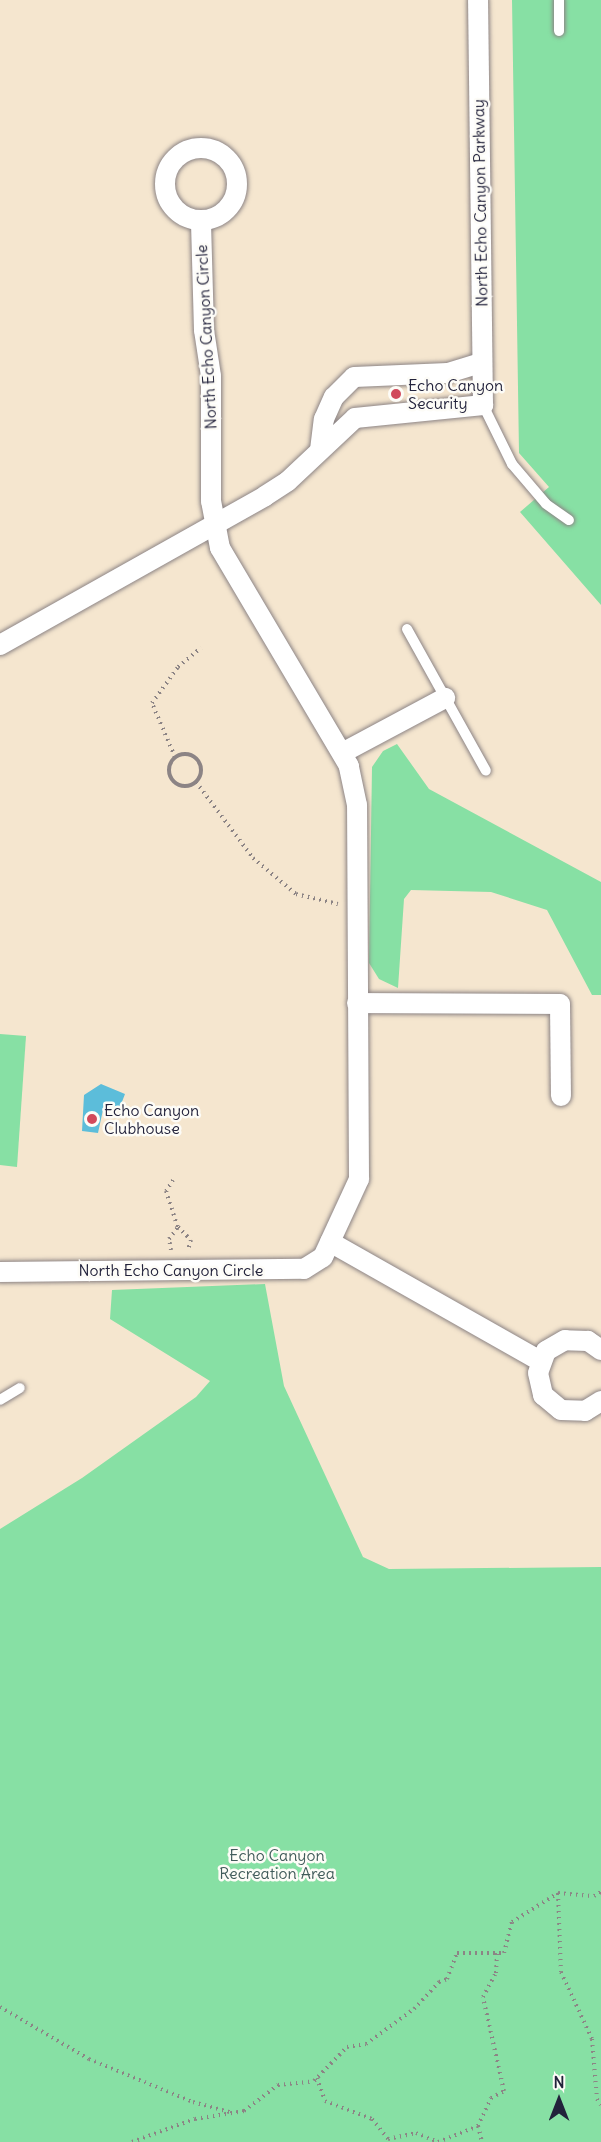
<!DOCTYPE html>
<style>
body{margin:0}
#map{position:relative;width:601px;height:2142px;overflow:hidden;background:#f5e6cf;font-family:Delius,sans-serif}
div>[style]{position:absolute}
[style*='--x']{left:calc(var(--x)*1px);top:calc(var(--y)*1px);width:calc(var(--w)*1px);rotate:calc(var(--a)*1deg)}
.green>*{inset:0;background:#87e0a4}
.water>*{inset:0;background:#5cbdda}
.path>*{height:4px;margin-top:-2px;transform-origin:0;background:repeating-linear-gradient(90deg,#8c8485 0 1.5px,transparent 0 6px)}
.path>.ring{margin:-2px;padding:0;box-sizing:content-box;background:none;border:4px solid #8c8485;border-radius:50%}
.roads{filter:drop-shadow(0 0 2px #8c8485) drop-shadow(0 0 2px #8c8485)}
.service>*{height:10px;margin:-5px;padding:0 5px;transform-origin:5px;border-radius:5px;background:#fff}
.minor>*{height:20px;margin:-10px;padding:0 10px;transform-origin:10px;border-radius:10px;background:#fff}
.minor>.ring{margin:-10px;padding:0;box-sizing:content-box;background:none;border:20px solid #fff;border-radius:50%}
.dots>*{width:16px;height:16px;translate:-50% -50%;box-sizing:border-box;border:3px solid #fdfcf7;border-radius:50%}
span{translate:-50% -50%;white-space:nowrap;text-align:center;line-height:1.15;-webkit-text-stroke:5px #fdfcf7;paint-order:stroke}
.street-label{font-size:16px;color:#22223b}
.poi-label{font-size:16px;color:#22223b}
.left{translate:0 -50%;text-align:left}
.park-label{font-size:16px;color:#405b5a}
.north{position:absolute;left:529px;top:2070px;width:60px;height:60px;-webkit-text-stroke:4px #fdfcf7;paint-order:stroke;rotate:0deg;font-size:16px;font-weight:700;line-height:24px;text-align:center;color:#22223b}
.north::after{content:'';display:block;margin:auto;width:21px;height:27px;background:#22223b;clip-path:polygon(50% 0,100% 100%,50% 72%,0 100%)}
</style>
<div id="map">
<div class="green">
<div style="clip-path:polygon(512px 0,601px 0,601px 605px,520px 512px,549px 487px,519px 453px)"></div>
<div style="clip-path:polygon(397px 744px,429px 789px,601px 882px,601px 995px,592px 995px,547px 910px,491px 892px,411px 890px,404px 899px,398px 988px,379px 979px,369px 963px,372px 767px,383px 751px)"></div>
<div style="clip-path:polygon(0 1034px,26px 1036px,17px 1167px,0 1165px)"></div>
<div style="clip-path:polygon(265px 1284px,284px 1386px,363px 1557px,389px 1569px,601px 1567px,601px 2142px,0 2142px,0 1529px,82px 1478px,196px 1397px,210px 1381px,110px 1319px,112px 1290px)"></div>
</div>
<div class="water">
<div style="clip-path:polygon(101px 1084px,125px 1094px,120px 1107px,104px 1105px,98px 1133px,82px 1131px,84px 1095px)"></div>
</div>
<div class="path">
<div class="ring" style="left:169px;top:754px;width:28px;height:28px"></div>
<div style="--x:175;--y:757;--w:59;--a:-113.1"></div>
<div style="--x:152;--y:703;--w:44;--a:-54.2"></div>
<div style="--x:178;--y:667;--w:30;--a:-40"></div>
<div style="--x:196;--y:782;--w:95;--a:53.1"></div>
<div style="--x:253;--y:858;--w:56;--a:39.9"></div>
<div style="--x:296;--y:894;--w:43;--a:13.4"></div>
<div style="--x:173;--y:1180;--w:13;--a:122"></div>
<div style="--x:166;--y:1191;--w:38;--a:72"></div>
<div style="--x:178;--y:1227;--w:18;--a:45"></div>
<div style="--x:191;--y:1240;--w:9;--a:108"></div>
<div style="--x:171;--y:1250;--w:11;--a:-100"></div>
<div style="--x:169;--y:1239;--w:15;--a:-53"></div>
<div style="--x:558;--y:1893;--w:79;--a:87.8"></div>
<div style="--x:561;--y:1972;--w:74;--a:65.2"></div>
<div style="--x:592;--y:2039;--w:60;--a:85.2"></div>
<div style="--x:597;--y:2099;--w:7;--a:56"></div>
<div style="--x:0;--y:2007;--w:103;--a:30.3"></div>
<div style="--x:89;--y:2059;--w:113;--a:22.5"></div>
<div style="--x:193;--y:2102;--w:41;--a:15.4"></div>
<div style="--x:317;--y:2078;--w:24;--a:71"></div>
<div style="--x:325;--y:2101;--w:50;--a:21"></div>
<div style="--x:372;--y:2119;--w:26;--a:51"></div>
<div style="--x:388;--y:2139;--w:29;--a:-12"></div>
<div style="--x:416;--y:2133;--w:24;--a:22"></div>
<div style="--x:438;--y:2142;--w:43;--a:-21.8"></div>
<div style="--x:478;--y:2126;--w:31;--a:-65"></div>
<div style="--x:491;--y:2098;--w:15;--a:-28"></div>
<div style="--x:504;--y:2091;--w:96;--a:-102.6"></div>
<div style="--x:483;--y:1997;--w:27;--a:-62"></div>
<div style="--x:496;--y:1973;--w:20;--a:-87"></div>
<div style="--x:478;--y:2126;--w:16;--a:76"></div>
<div style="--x:132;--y:2142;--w:67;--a:-20.1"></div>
<div style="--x:195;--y:2119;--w:50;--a:-9.3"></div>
<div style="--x:244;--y:2111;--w:43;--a:-37.4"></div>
<div style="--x:278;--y:2085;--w:36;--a:-6"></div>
<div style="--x:314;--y:2081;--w:47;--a:-45.9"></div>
<div style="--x:347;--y:2047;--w:19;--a:-9"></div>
<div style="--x:366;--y:2044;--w:59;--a:-36.1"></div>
<div style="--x:414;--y:2009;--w:37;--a:-47"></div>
<div style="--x:439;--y:1982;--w:9;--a:-21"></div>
<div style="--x:447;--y:1979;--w:28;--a:-69"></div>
<div style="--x:457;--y:1953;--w:47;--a:0"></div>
<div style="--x:504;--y:1953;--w:32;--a:-76"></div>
<div style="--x:512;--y:1922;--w:54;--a:-32.2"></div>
<div style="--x:558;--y:1893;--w:36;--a:5"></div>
<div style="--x:594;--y:1896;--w:8;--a:-30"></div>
</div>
<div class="roads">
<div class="service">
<div style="--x:559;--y:0;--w:31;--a:90"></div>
<div style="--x:483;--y:405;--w:66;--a:63.8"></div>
<div style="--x:512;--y:464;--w:52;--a:49.6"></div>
<div style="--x:546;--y:504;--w:28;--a:35"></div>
<div style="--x:407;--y:629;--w:162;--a:60.9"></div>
<div style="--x:0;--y:1400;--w:23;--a:-31"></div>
</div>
<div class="minor">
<div class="ring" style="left:165px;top:148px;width:52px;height:52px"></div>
<div style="--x:320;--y:450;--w:31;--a:-83"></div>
<div style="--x:324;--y:419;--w:24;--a:-66"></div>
<div style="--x:334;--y:397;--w:28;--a:-45"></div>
<div style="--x:354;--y:377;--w:94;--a:-2.4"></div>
<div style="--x:448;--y:373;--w:34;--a:-17"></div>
<div style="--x:0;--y:645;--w:304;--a:-29.3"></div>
<div style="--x:265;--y:496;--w:27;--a:-33"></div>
<div style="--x:288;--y:481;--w:92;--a:-43.2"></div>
<div style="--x:355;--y:418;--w:129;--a:-5.8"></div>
<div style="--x:483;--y:405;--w:405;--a:-90.7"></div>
<div style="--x:342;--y:753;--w:117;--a:-28.1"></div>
<div style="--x:357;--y:1003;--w:203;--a:0.3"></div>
<div style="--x:560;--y:1004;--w:92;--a:89.4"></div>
<div style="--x:330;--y:1242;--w:241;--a:29.5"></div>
<div style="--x:0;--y:1272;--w:304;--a:-0.6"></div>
<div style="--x:304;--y:1269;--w:22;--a:-32"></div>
<div style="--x:323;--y:1257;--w:86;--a:-65.2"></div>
<div style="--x:359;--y:1179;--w:374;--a:-90.3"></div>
<div style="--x:357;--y:805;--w:40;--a:-102"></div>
<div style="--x:349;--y:766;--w:253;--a:-120.6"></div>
<div style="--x:220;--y:548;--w:48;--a:-100.8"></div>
<div style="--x:211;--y:501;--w:125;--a:-90"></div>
<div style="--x:211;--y:376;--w:47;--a:-98.7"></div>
<div style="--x:204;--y:330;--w:109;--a:-91.6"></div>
<div style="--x:601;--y:1350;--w:16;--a:-145"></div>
<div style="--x:588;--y:1341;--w:23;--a:-178"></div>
<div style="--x:565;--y:1340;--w:22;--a:150"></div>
<div style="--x:546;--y:1351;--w:23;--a:110"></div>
<div style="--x:538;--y:1373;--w:23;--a:77"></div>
<div style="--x:543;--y:1395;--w:23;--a:40"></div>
<div style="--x:561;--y:1410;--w:24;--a:2"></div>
<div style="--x:585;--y:1411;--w:19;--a:-32"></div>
</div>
</div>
<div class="dots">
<div style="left:396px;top:394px;background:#d1495b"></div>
<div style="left:92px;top:1119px;background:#d1495b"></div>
</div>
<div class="street-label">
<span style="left:480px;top:203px;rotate:-91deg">North Echo Canyon Parkway</span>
<span style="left:206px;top:337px;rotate:-93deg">North Echo Canyon Circle</span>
<span style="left:171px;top:1270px">North Echo Canyon Circle</span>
</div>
<div class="poi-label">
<span class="left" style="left:408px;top:394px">Echo Canyon<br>Security</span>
<span class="left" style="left:104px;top:1119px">Echo Canyon<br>Clubhouse</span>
</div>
<div class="park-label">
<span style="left:277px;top:1864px">Echo Canyon<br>Recreation Area</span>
</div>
<div class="north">N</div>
</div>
